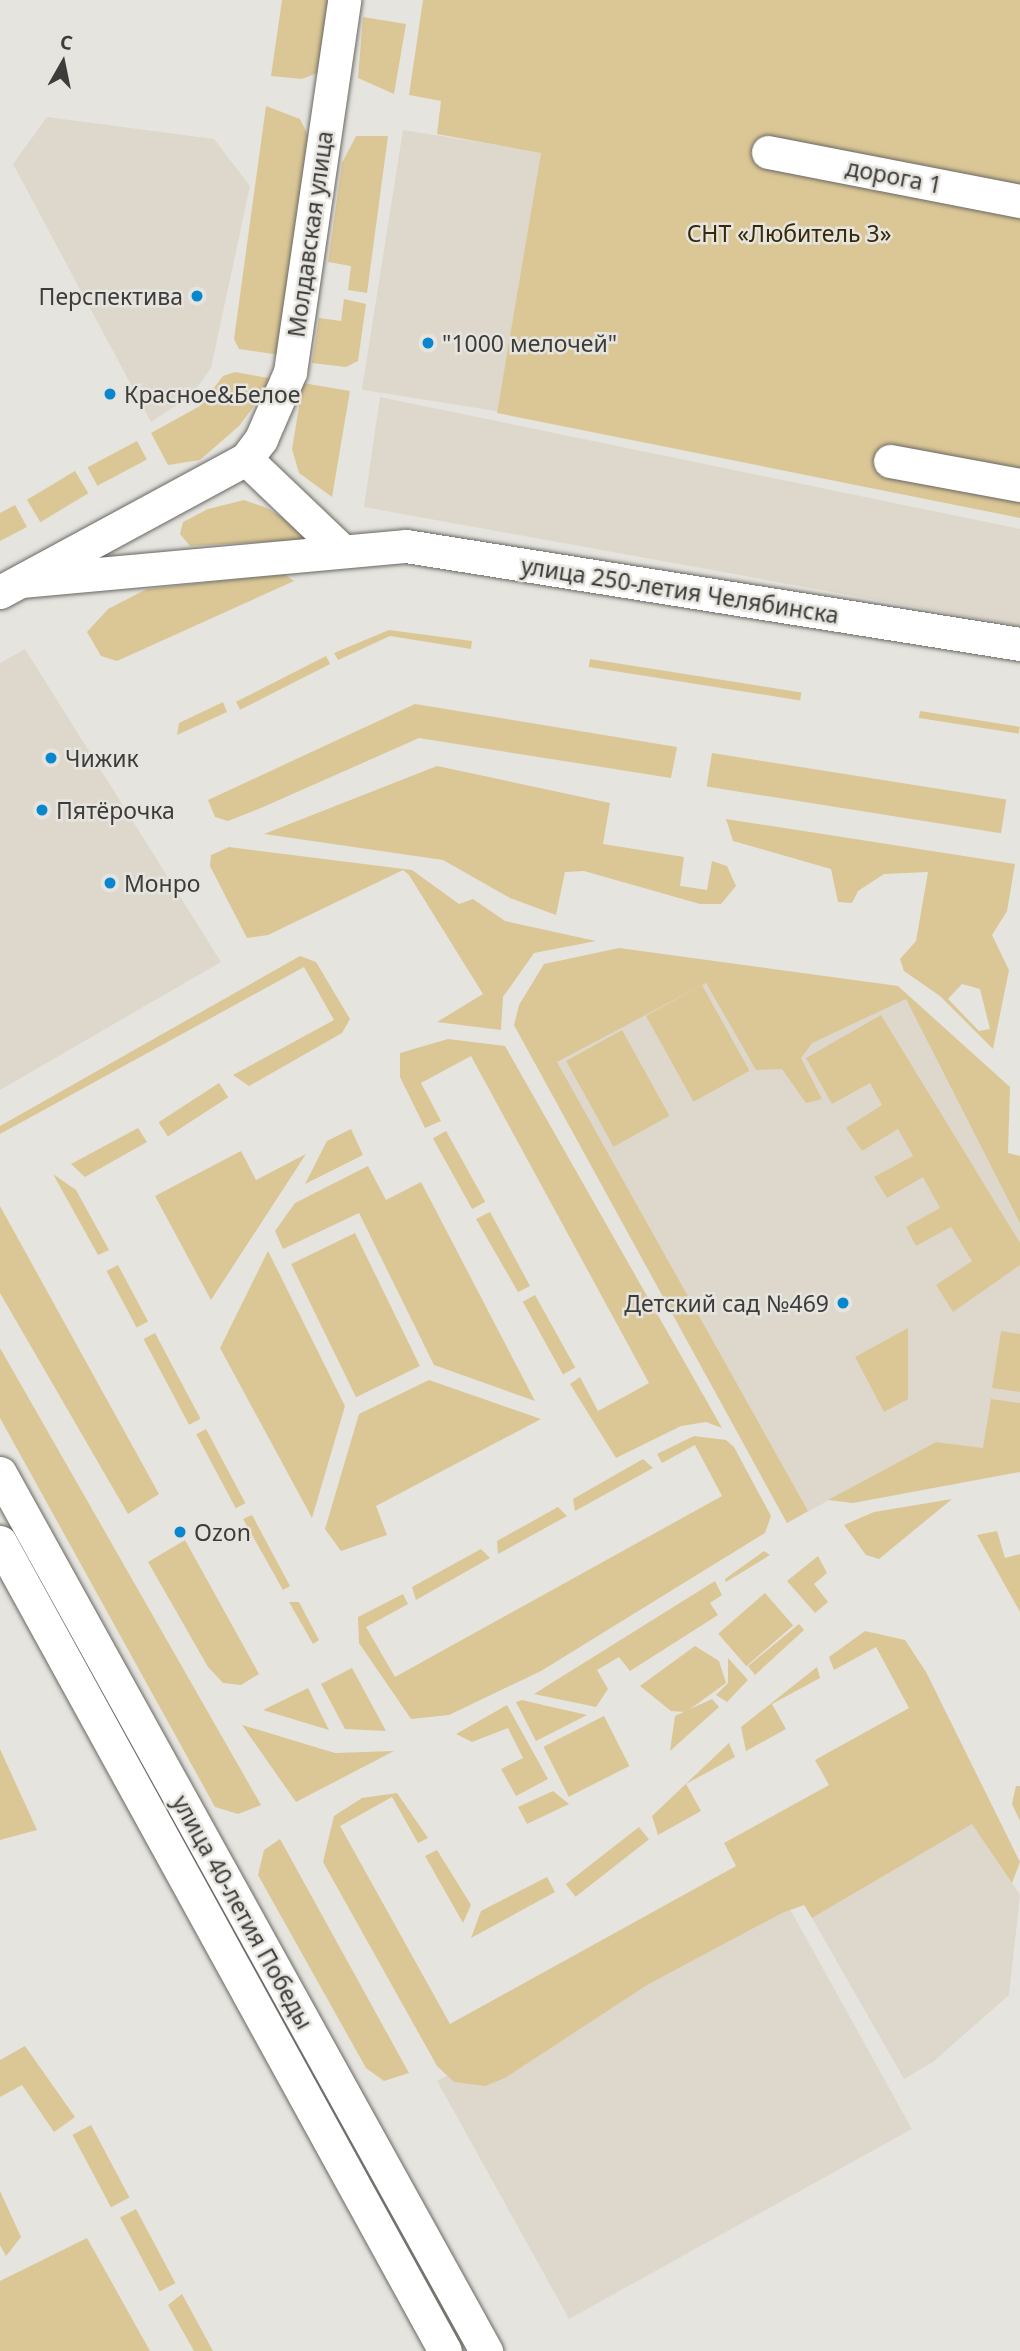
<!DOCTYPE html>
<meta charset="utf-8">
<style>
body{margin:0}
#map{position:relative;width:1020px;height:2351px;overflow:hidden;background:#e6e4de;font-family:"Noto Sans",sans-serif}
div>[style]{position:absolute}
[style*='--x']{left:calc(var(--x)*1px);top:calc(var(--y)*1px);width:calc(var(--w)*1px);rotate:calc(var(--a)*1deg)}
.built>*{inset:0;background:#ded8cc;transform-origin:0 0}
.green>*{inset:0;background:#dbc796;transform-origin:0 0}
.roads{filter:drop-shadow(0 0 2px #6a6863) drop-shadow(0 0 2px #6a6863)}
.minor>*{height:33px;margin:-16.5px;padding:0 16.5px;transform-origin:16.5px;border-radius:16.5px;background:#fff}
.dots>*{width:19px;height:19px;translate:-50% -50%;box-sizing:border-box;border:4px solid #e6e4de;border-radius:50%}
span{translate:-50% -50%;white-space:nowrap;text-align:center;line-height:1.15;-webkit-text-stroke:5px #e6e4de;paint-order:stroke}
.street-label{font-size:23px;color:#3d3c3a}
.park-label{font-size:23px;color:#362907}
.poi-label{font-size:23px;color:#3d3c3a}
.right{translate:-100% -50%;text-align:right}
.left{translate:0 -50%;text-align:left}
.north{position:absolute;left:28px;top:28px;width:70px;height:70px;-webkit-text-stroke:5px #e6e4de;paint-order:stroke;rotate:9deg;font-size:19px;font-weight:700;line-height:28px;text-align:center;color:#3d3c3a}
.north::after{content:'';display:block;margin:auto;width:24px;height:32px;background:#3d3c3a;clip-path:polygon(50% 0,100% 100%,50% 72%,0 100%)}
</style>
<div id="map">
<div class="built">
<div style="clip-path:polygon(47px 117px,214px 139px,250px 186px,211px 368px,191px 396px,151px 422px,13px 164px)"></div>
<div style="left:403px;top:130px;width:140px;height:263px;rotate:9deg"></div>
<div style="clip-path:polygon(380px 397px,1020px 529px,1020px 626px,364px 507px)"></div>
<div style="clip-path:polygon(25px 649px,221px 962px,0 1090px,0 663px)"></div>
<div style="clip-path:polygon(644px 968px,906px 999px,992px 1159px,1020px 1165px,1020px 1454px,936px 1442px,787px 1523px,514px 1025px)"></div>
<div style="clip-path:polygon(972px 1823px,1020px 1895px,1009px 1995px,933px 2062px,904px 2079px,812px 1918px)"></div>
<div style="left:780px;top:1891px;width:272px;height:392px;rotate:61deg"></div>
</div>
<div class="green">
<div style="clip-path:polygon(282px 0,329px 0,317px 73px,302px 79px,271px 76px)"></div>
<div style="clip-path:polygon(423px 0,1020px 0,1020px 518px,497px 413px,541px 153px,437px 134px,441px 101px,409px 95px)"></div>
<div style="clip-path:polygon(363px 17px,406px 24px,394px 94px,358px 78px)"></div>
<div style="clip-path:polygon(266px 106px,300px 119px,308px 135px,280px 355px,239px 349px,234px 339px)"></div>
<div style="clip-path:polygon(356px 136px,388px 136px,367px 293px,348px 290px,351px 266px,328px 262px,342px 163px)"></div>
<div style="clip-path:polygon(344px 299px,366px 304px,358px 361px,346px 367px,312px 363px,319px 318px,341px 321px)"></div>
<div style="clip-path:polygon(235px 372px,274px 379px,239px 426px,200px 460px,168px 465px,151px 433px,200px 406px,223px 376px)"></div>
<div style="clip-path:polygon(303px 383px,350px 391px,332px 497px,299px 473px,292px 449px)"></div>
<div style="left:137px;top:441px;width:21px;height:56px;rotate:62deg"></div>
<div style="left:75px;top:471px;width:26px;height:56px;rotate:59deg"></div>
<div style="clip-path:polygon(244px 500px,267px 508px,316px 539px,190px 546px,180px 534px,183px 522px,208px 509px)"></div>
<div style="clip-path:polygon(15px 505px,27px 527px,0 541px,0 513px)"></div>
<div style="clip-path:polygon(284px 574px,294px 581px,117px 661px,101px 656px,87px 632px,108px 609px,147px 589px)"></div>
<div style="clip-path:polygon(389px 630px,472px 641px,471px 649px,390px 636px,338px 660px,334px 653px)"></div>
<div style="left:326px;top:656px;width:9px;height:101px;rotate:63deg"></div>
<div style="left:590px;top:659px;width:214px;height:8px;rotate:9deg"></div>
<div style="clip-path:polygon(223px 702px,227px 712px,177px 735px,179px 723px)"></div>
<div style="clip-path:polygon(415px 704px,677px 747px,671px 778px,419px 738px,261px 808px,228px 821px,215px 817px,208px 800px)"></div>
<div style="left:920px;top:711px;width:101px;height:7px;rotate:9deg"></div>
<div style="left:712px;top:753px;width:298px;height:34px;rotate:9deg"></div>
<div style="clip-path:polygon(437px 766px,610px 803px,603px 844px,684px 857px,680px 886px,707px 890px,712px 861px,727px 866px,736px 886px,721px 904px,700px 904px,584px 871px,565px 872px,556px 915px,510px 898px,443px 860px,264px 834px)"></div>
<div style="clip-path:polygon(evenodd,726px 819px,1015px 864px,1007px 911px,992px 935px,1009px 970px,993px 1049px,940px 996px,904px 971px,900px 959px,916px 941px,928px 872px,884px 874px,858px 891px,852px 903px,838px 902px,831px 869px,733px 841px,726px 819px,962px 984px,980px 989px,990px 1029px,979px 1031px,948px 999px,962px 984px)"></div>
<div style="clip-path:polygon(229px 847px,412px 870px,459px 904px,473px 899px,505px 921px,596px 941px,534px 953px,503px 997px,501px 1030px,437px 1022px,483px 994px,409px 875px,403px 870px,268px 935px,247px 938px,210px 866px,211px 855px)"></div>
<div style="clip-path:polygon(619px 948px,898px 986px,1010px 1087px,1008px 1153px,1020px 1156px,1020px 1223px,906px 999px,812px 1043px,801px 1058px,822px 1099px,806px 1103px,782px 1069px,756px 1070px,706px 983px,557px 1062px,808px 1511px,787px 1523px,514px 1025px,519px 1005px,544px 964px)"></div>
<div style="clip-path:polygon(300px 956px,316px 962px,350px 1019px,342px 1033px,249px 1086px,233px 1075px,334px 1020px,304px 967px,0 1134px,0 1126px)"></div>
<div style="left:702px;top:985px;width:98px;height:64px;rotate:61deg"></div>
<div style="clip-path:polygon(881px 1015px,1020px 1243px,1020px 1265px,953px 1312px,936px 1285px,972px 1261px,951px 1227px,916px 1246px,906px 1227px,940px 1208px,923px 1177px,887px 1198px,874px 1177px,913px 1156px,898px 1129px,862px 1151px,846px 1128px,882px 1105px,870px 1083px,832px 1104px,806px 1058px)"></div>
<div style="left:622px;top:1030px;width:98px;height:64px;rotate:61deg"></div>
<div style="clip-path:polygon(448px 1039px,505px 1046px,722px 1428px,706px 1422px,681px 1426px,616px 1458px,570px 1384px,580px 1377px,598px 1411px,649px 1383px,471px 1056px,421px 1083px,441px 1121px,425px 1128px,400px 1077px,400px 1053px)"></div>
<div style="left:219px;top:1083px;width:17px;height:72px;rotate:57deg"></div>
<div style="clip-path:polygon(138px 1128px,147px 1142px,85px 1177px,71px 1164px)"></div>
<div style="clip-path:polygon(351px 1129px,363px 1155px,305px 1184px,327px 1141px)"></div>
<div style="left:446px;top:1131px;width:81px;height:15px;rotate:61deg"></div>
<div style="clip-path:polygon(241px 1151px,256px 1180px,306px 1154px,211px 1300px,155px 1196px)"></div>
<div style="clip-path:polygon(368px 1166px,386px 1200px,421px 1182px,535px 1401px,434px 1365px,359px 1213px,283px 1249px,275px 1231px,295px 1203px)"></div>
<div style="clip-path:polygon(53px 1174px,76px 1190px,109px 1250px,98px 1255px)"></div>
<div style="clip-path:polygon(0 1206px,159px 1494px,128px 1514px,0 1293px)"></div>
<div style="clip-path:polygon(490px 1212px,530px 1286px,518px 1292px,476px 1219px)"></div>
<div style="left:355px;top:1233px;width:148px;height:71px;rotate:64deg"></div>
<div style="clip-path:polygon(268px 1251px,345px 1406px,312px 1518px,220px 1348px)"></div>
<div style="left:118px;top:1265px;width:64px;height:13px;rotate:62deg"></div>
<div style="left:535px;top:1295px;width:83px;height:14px;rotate:61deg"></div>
<div style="clip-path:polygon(908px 1328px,908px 1399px,884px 1412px,855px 1357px)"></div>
<div style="clip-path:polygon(1001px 1331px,1020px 1334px,1020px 1392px,992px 1388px)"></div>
<div style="left:155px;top:1333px;width:97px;height:13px;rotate:62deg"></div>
<div style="clip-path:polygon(0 1348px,261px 1805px,238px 1814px,215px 1807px,0 1418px)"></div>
<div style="clip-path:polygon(429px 1380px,541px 1419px,376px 1506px,387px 1535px,341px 1551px,325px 1529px,359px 1414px)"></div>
<div style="clip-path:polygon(991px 1399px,1020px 1403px,1020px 1472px,853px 1503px,828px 1500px,936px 1442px,983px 1448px)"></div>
<div style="left:206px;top:1429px;width:84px;height:11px;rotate:62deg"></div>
<div style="clip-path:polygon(694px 1436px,726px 1440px,734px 1447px,771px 1516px,765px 1533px,541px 1671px,449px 1715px,411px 1719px,359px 1643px,358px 1617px,403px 1594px,408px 1604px,366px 1627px,395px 1677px,722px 1496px,695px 1445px,662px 1463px,657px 1454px)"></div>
<div style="clip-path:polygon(643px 1459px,653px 1468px,575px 1511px,573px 1499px)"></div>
<div style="clip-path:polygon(952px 1499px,879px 1559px,866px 1555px,844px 1525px,874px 1512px)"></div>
<div style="clip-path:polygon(558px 1507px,567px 1516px,498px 1554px,497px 1541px)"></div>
<div style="clip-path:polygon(252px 1515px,290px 1586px,283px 1590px,243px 1519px)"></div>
<div style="clip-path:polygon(997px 1531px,1005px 1558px,1020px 1554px,1020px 1612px,977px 1535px)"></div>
<div style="clip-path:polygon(185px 1540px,259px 1674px,241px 1685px,223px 1683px,208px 1667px,148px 1562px)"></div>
<div style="clip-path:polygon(481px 1549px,490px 1558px,416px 1600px,412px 1587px)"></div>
<div style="clip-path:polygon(764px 1551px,770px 1555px,726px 1582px,725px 1579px)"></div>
<div style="clip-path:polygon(818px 1556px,827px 1573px,814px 1584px,828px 1602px,815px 1613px,787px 1581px)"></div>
<div style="clip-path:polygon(715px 1581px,722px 1595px,710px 1603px,718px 1615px,630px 1671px,619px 1657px,597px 1670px,608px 1689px,596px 1707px,534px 1694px)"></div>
<div style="left:765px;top:1593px;width:43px;height:62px;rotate:49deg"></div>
<div style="clip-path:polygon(289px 1602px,299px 1602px,319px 1640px,313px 1644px)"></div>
<div style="clip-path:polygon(799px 1624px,804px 1630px,755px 1675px,748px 1666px)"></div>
<div style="clip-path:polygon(865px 1631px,905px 1640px,926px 1672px,1020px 1862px,1012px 1883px,972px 1824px,812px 1918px,804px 1905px,782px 1913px,647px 1985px,505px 2078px,485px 2086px,454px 2082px,437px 2066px,323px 1862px,334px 1816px,362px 1798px,397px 1793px,428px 1838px,418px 1843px,392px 1797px,340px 1826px,450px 2024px,736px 1866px,724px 1843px,829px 1785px,815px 1760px,909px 1708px,876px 1647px,834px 1670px,829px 1657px)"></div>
<div style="clip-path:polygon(695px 1646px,719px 1661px,726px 1683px,686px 1712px,671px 1711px,640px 1686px)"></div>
<div style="clip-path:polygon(728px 1658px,748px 1680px,727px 1702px,716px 1695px,728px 1683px)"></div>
<div style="clip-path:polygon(817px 1667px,820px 1678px,772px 1704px,786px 1729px,746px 1751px,741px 1727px)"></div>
<div style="clip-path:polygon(352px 1668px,386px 1731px,345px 1729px,321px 1684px)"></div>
<div style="clip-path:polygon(308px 1688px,329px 1730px,263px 1710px)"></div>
<div style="clip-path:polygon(712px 1699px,719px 1707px,670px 1751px,675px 1716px)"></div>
<div style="clip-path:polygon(522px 1700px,543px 1705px,587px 1715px,536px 1741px,516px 1702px)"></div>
<div style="clip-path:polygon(507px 1705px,548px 1779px,516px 1796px,501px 1769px,523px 1758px,508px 1728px,472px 1742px,456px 1734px)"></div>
<div style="left:604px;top:1716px;width:56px;height:68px;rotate:63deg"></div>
<div style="clip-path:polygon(242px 1725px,335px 1753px,394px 1751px,296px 1802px)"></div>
<div style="clip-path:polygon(729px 1743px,735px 1757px,686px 1784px,701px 1811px,658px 1835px,652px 1816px)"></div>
<div style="clip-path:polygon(0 1749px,37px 1830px,0 1840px)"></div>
<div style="clip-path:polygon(1016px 1786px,1020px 1786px,1020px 1821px,1012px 1804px)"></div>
<div style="clip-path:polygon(553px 1791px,569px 1804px,527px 1824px,518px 1807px)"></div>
<div style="left:639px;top:1827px;width:16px;height:93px;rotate:52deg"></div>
<div style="clip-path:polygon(280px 1839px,409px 2073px,384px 2081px,366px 2068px,258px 1875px,264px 1850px)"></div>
<div style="clip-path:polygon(437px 1850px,471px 1905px,463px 1923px,425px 1856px)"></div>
<div style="clip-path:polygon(547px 1877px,555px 1892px,471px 1938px,481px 1911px)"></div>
<div style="clip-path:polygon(25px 2046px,75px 2117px,54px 2132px,22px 2085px,0 2097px,0 2060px)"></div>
<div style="left:91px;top:2125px;width:82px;height:21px;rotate:62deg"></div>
<div style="clip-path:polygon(0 2191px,21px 2237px,6px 2256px,0 2245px)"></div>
<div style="left:136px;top:2209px;width:84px;height:18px;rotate:62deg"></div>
<div style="clip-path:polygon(87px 2238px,150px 2351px,0 2351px,0 2281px)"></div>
<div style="clip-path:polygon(182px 2294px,213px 2351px,194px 2351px,168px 2305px)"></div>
</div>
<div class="roads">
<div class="minor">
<div style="--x:768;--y:152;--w:257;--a:11"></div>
<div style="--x:246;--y:459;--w:129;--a:43.7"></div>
<div style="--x:890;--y:461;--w:132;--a:10.5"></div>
<div style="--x:21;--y:581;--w:387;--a:-5.2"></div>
<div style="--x:406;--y:546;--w:622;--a:9.07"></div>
<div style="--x:0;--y:592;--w:280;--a:-28.4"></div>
<div style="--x:246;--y:459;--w:25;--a:-53"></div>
<div style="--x:261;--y:439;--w:73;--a:-66.6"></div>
<div style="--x:290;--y:372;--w:376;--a:-81.7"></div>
<div style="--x:0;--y:1473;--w:1004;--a:61.03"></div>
<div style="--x:0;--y:1542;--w:923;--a:61.19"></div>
</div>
</div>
<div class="dots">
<div style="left:197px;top:296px;background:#0987ce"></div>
<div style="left:428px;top:343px;background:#0987ce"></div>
<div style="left:110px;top:394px;background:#0987ce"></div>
<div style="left:51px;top:758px;background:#0987ce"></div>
<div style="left:42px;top:810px;background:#0987ce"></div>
<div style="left:110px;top:883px;background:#0987ce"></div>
<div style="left:843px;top:1303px;background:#0987ce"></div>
<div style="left:180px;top:1532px;background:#0987ce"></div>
</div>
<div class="street-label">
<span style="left:894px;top:176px;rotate:11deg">дорога 1</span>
<span style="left:310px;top:234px;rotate:-82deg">Молдавская улица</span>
<span style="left:680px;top:590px;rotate:9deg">улица 250-летия Челябинска</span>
<span style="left:243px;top:1912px;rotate:61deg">улица 40-летия Победы</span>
</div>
<div class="park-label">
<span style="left:789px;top:233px">СНТ «Любитель 3»</span>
</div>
<div class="poi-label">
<span class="right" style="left:183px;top:296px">Перспектива</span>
<span class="left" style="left:442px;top:343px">"1000 мелочей"</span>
<span class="left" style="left:124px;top:394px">Красное&amp;Белое</span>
<span class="left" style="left:65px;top:758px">Чижик</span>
<span class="left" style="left:56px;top:810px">Пятёрочка</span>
<span class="left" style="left:124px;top:883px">Монро</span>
<span class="right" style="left:829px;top:1303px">Детский сад №469</span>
<span class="left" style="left:194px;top:1532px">Ozon</span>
</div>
<div class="north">С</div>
</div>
